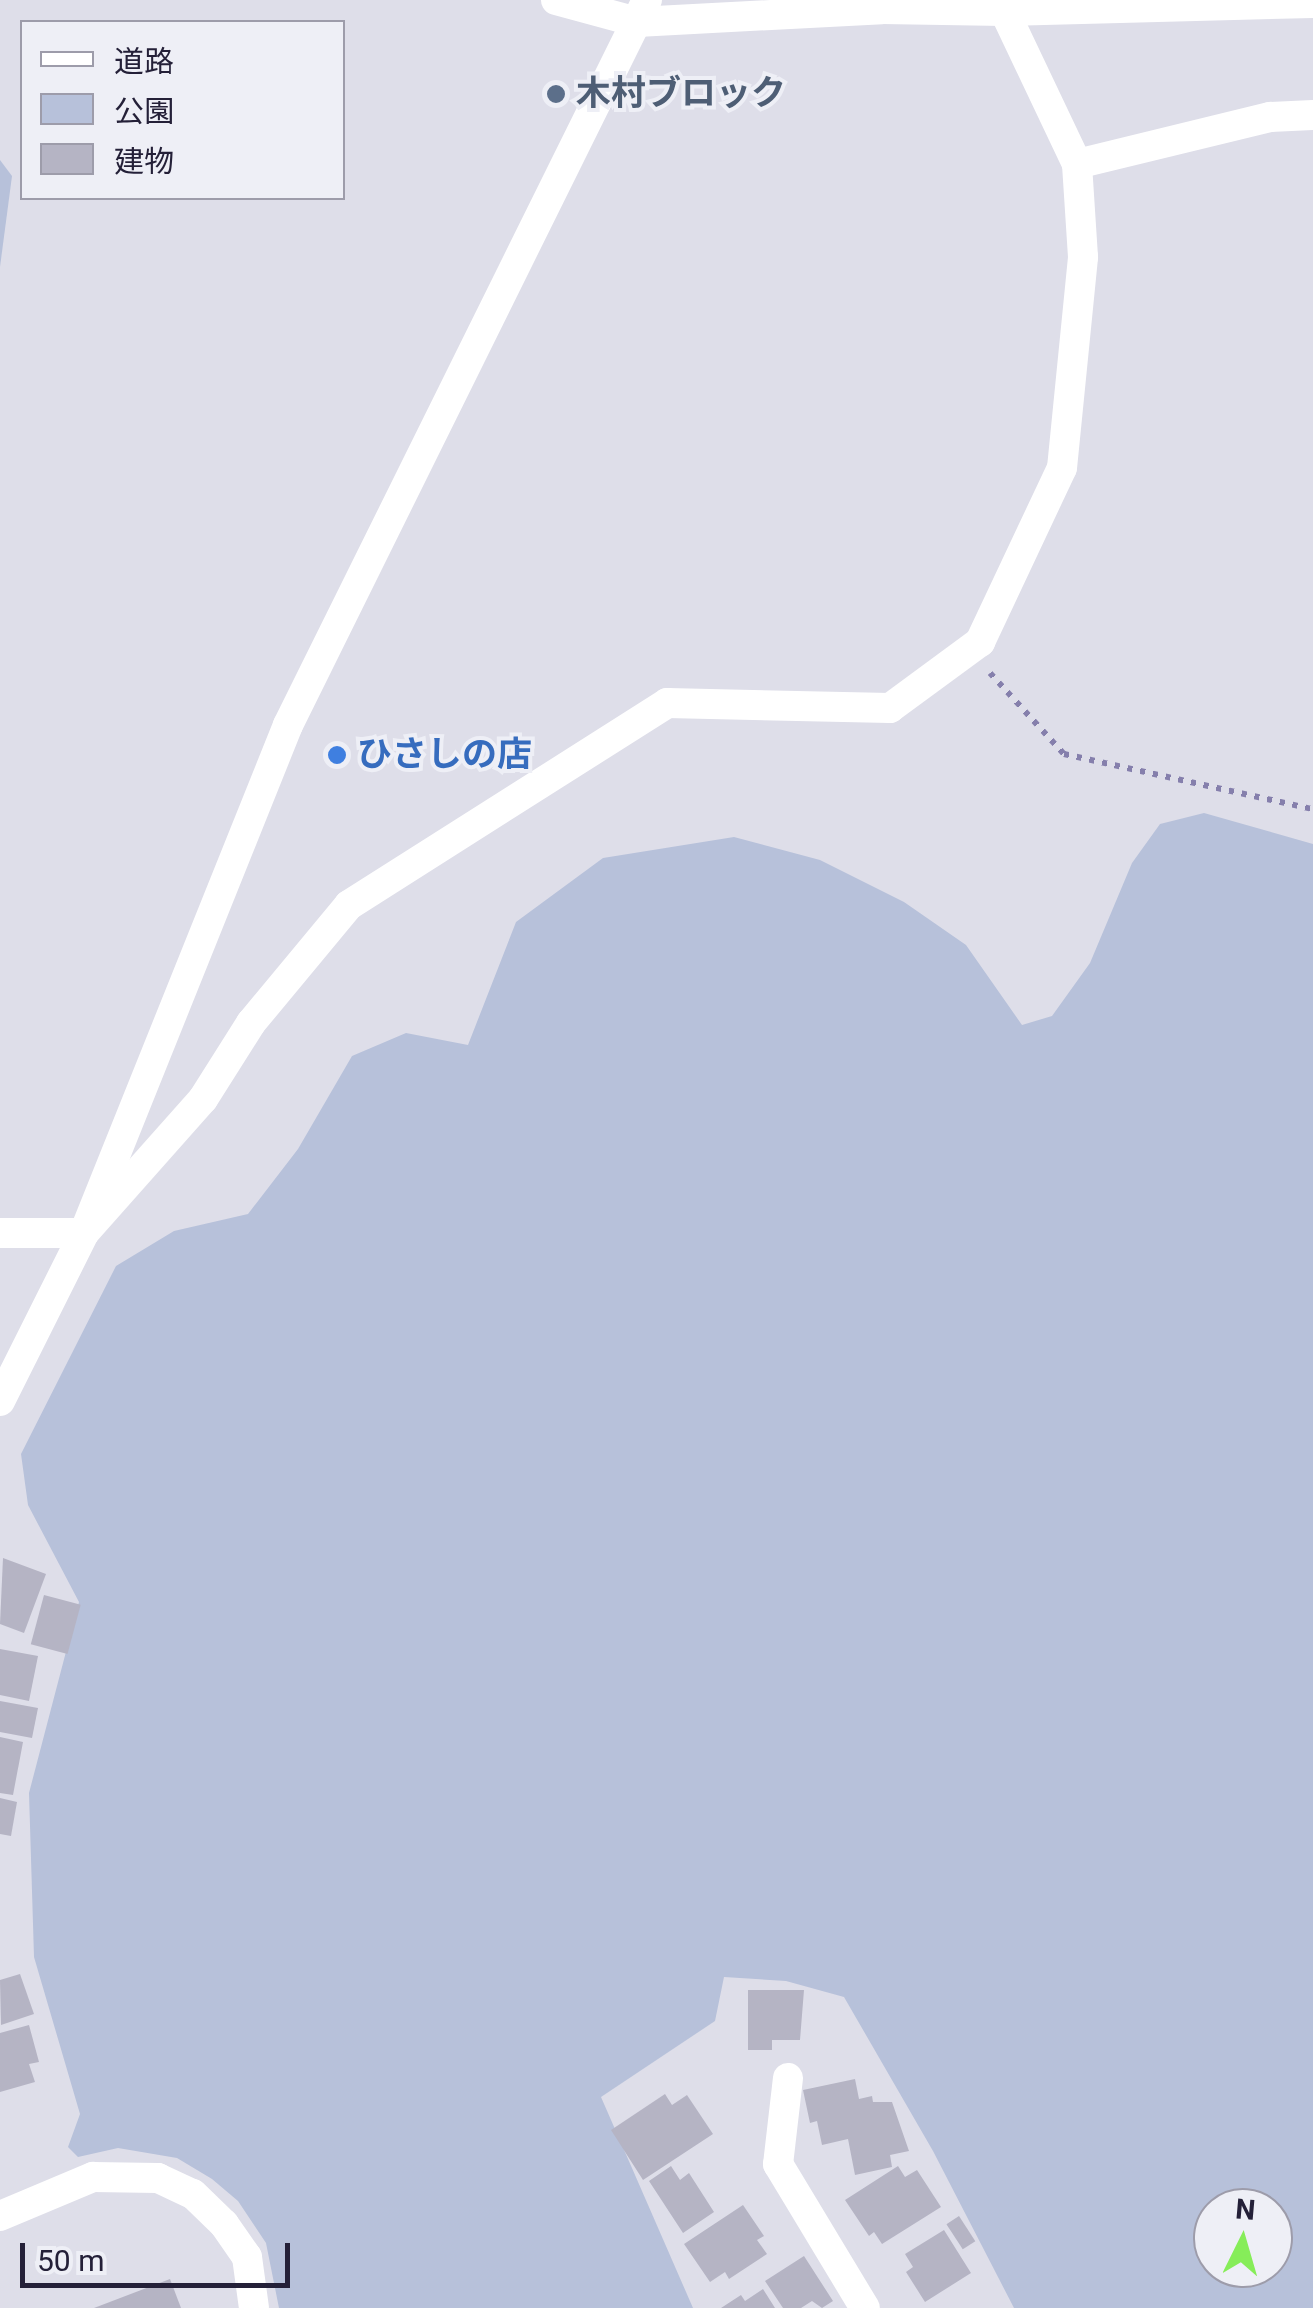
<!DOCTYPE html>
<meta charset="utf-8">
<style>
body{margin:0}
#map{position:relative;width:1313px;height:2308px;overflow:hidden;background:#dedee9;font-family:Roboto,"Noto Sans JP",sans-serif}
div>[style]{position:absolute}
[style*='--x']{left:calc(var(--x)*1px);top:calc(var(--y)*1px);width:calc(var(--w)*1px);rotate:calc(var(--a)*1deg)}
.green>*{inset:0;background:#b7c1da}
.building>*{inset:0;background:#b5b4c4;transform-origin:0 0}
.path>*{height:6px;margin-top:-3px;transform-origin:0;background:repeating-linear-gradient(90deg,#857fac 0 5px,transparent 0 13px)}
.minor>*{height:30px;margin:-15px;padding:0 15px;transform-origin:15px;border-radius:15px;background:#fff}
.dots>*{width:28px;height:28px;translate:-50% -50%;box-sizing:border-box;border:5px solid #eeeff6;border-radius:50%}
span{translate:-50% -50%;white-space:nowrap;text-align:center;line-height:1.15;-webkit-text-stroke:8px #eeeff6;paint-order:stroke}
.service-label{font-size:35px;color:#4e5e75;font-weight:700}
.left{translate:0 -50%;text-align:left}
.shop-label{font-size:35px;color:#366cbe;font-weight:700}
.legend{position:absolute;left:20px;top:20px;width:325px;height:180px;box-sizing:border-box;background:#eeeff6;border:2px solid #9d9caa;margin:0;padding:12px 18px;list-style:none;font-size:30px;color:#242038}
.legend li{display:flex;align-items:center;gap:20px;height:50px}
.legend b{width:50px;border:2px solid #9d9caa}
.north{position:absolute;left:1193px;top:2188px;width:100px;height:100px;box-sizing:border-box;background:#eeeff6;border:2px solid #9d9caa;border-radius:50%;rotate:5deg;font-size:28px;font-weight:700;line-height:40px;text-align:center;color:#242038}
.north::after{content:'';display:block;margin:auto;width:35px;height:45px;background:#86ed59;clip-path:polygon(50% 0,100% 100%,50% 72%,0 100%)}
.scale{position:absolute;left:20px;top:2243px;width:270px;height:45px;box-sizing:border-box;border:5px solid #242038;border-top:0;padding-left:12px;font-size:30px;line-height:35px;white-space:nowrap;color:#242038;-webkit-text-stroke:8px #eeeff6;paint-order:stroke}
</style>
<div id="map">
<div class="green">
<div style="clip-path:polygon(0 160px,12px 176px,0 267px)"></div>
<div style="clip-path:polygon(evenodd,1204px 813px,1313px 844px,1313px 2308px,1014px 2308px,933px 2151px,844px 1997px,786px 1981px,724px 1977px,715px 2021px,601px 2097px,693px 2308px,279px 2308px,266px 2243px,238px 2201px,212px 2179px,177px 2158px,118px 2148px,78px 2157px,68px 2147px,80px 2114px,34px 1957px,29px 1793px,79px 1602px,28px 1505px,21px 1454px,116px 1266px,174px 1231px,248px 1214px,298px 1149px,352px 1056px,406px 1033px,468px 1045px,516px 922px,603px 858px,734px 837px,820px 860px,904px 902px,966px 945px,1022px 1025px,1052px 1016px,1090px 963px,1132px 863px,1160px 824px,1204px 813px,1213px 2208px,1273px 2208px,1273px 2268px,1213px 2268px,1213px 2208px)"></div>
</div>
<div class="building">
<div style="clip-path:polygon(3px 1558px,46px 1574px,24px 1633px,0 1624px)"></div>
<div style="left:44px;top:1595px;width:38px;height:51px;rotate:15deg"></div>
<div style="clip-path:polygon(0 1649px,38px 1656px,29px 1701px,0 1695px)"></div>
<div style="clip-path:polygon(0 1701px,38px 1708px,32px 1738px,0 1732px)"></div>
<div style="clip-path:polygon(0 1737px,23px 1742px,13px 1795px,0 1793px)"></div>
<div style="clip-path:polygon(0 1798px,17px 1802px,11px 1836px,0 1834px)"></div>
<div style="clip-path:polygon(20px 1974px,34px 2014px,1px 2025px,0 1980px)"></div>
<div style="clip-path:polygon(748px 1990px,804px 1990px,800px 2040px,772px 2040px,772px 2050px,748px 2050px)"></div>
<div style="clip-path:polygon(29px 2025px,39px 2062px,29px 2064px,35px 2082px,0 2092px,0 2033px)"></div>
<div style="clip-path:polygon(855px 2079px,859px 2099px,872px 2096px,873px 2102px,892px 2102px,909px 2151px,890px 2155px,892px 2167px,855px 2175px,848px 2139px,822px 2145px,817px 2121px,810px 2123px,803px 2090px)"></div>
<div style="clip-path:polygon(665px 2094px,672px 2105px,687px 2095px,713px 2134px,643px 2180px,611px 2130px)"></div>
<div style="clip-path:polygon(671px 2166px,680px 2180px,689px 2173px,714px 2212px,683px 2233px,649px 2181px)"></div>
<div style="clip-path:polygon(898px 2166px,905px 2177px,917px 2170px,941px 2207px,882px 2244px,874px 2232px,869px 2236px,845px 2200px)"></div>
<div style="clip-path:polygon(743px 2205px,764px 2236px,757px 2240px,767px 2254px,729px 2279px,725px 2272px,710px 2282px,684px 2244px)"></div>
<div style="left:959px;top:2216px;width:30px;height:15px;rotate:57deg"></div>
<div style="clip-path:polygon(944px 2230px,971px 2273px,925px 2302px,906px 2272px,913px 2267px,905px 2254px)"></div>
<div style="clip-path:polygon(804px 2256px,833px 2301px,822px 2308px,812px 2301px,801px 2308px,783px 2308px,765px 2281px)"></div>
<div style="clip-path:polygon(170px 2279px,181px 2308px,94px 2308px)"></div>
<div style="clip-path:polygon(763px 2289px,775px 2308px,721px 2308px,741px 2295px,745px 2301px)"></div>
</div>
<div class="path">
<div style="--x:990;--y:673;--w:110;--a:47.6"></div>
<div style="--x:1064;--y:754;--w:255;--a:12.5"></div>
</div>
<div class="minor">
<div style="--x:556;--y:0;--w:84;--a:15.2"></div>
<div style="--x:637;--y:22;--w:245;--a:-3"></div>
<div style="--x:882;--y:9;--w:122;--a:0.9"></div>
<div style="--x:1004;--y:11;--w:309;--a:-1.5"></div>
<div style="--x:1077;--y:164;--w:199;--a:-13.7"></div>
<div style="--x:1270;--y:117;--w:43;--a:-2.7"></div>
<div style="--x:0;--y:1233;--w:84;--a:0"></div>
<div style="--x:84;--y:1233;--w:179;--a:-48.4"></div>
<div style="--x:203;--y:1099;--w:90;--a:-57.7"></div>
<div style="--x:251;--y:1023;--w:153;--a:-50.3"></div>
<div style="--x:349;--y:905;--w:377;--a:-32.4"></div>
<div style="--x:667;--y:703;--w:223;--a:1.3"></div>
<div style="--x:890;--y:708;--w:112;--a:-36.3"></div>
<div style="--x:980;--y:642;--w:192;--a:-64.8"></div>
<div style="--x:1062;--y:468;--w:212;--a:-84.3"></div>
<div style="--x:1083;--y:257;--w:93;--a:-93.7"></div>
<div style="--x:1077;--y:164;--w:182;--a:-115.4"></div>
<div style="--x:0;--y:1401;--w:188;--a:-63.4"></div>
<div style="--x:84;--y:1233;--w:547;--a:-68.12"></div>
<div style="--x:288;--y:725;--w:809;--a:-63.66"></div>
<div style="--x:788;--y:2078;--w:87;--a:96.6"></div>
<div style="--x:778;--y:2164;--w:168;--a:58.9"></div>
<div style="--x:0;--y:2216;--w:101;--a:-22.8"></div>
<div style="--x:93;--y:2177;--w:65;--a:0.9"></div>
<div style="--x:158;--y:2178;--w:38;--a:25"></div>
<div style="--x:193;--y:2194;--w:43;--a:44.1"></div>
<div style="--x:224;--y:2224;--w:40;--a:55.1"></div>
<div style="--x:247;--y:2257;--w:51;--a:82.2"></div>
</div>
<div class="dots">
<div style="left:556px;top:94px;background:#5c6f8a"></div>
<div style="left:337px;top:755px;background:#3f7fe0"></div>
</div>
<div class="service-label">
<span class="left" style="left:576px;top:94px">木村ブロック</span>
</div>
<div class="shop-label">
<span class="left" style="left:357px;top:755px">ひさしの店</span>
</div>
<ul class="legend">
<li><b style="height:12px;background:#fff"></b>道路</li>
<li><b style="height:28px;background:#b7c1da"></b>公園</li>
<li><b style="height:28px;background:#b5b4c4"></b>建物</li>
</ul>
<div class="north">N</div>
<div class="scale">50 m</div>
</div>
